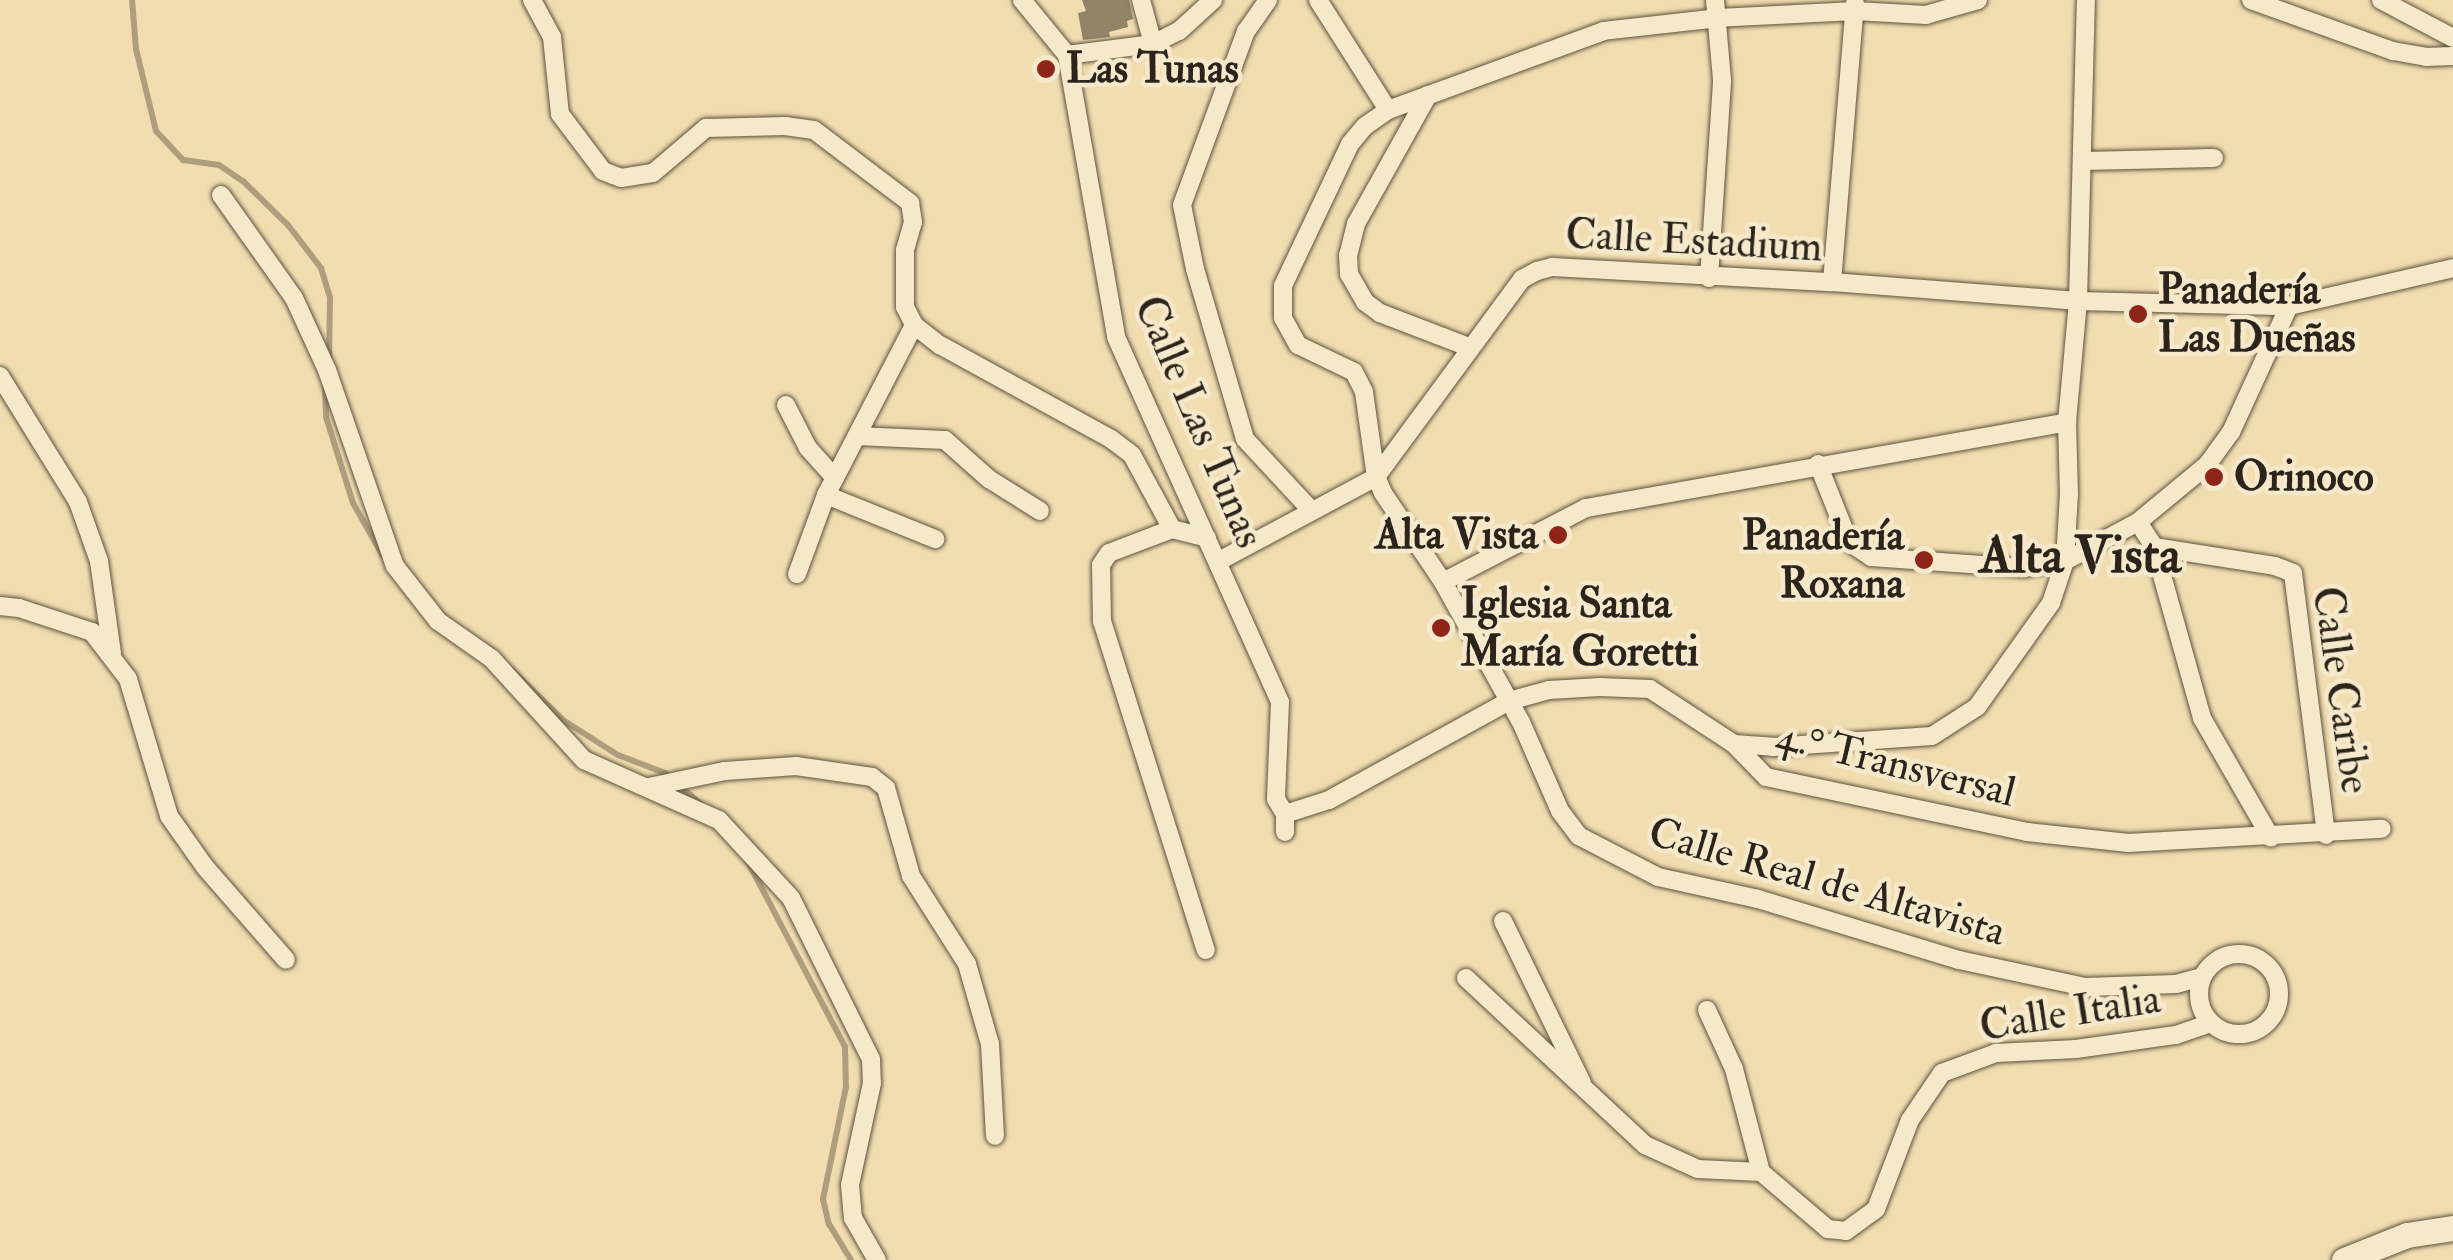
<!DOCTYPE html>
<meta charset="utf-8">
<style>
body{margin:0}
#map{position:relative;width:2453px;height:1260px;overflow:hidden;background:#f1ddaf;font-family:"IM FELL Double Pica",serif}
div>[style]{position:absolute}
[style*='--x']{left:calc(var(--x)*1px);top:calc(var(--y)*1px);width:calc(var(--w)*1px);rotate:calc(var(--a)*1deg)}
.stream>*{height:6px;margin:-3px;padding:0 3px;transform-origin:3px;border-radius:3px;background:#ae9e7d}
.building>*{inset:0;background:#928468}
.roads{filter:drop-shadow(0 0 2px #5d5240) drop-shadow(0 0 2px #5d5240)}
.minor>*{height:18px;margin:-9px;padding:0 9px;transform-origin:9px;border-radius:9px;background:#f6e9cb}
.minor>.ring{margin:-9px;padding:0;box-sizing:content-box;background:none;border:18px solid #f6e9cb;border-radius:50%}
.secondary>*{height:25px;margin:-12.5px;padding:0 12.5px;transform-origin:12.5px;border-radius:12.5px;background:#f6e9cb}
.dots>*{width:28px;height:28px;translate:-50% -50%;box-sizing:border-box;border:5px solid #f6e9cb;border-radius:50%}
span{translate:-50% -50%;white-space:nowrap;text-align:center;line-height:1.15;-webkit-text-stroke:9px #f6e9cb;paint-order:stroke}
.poi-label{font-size:42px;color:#2c241b;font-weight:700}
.left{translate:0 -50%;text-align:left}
.right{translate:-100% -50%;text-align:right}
.street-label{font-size:42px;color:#2c241b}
.district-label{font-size:52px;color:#2c241b;font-weight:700}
</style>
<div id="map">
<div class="stream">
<div style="--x:132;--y:0;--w:49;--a:85.3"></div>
<div style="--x:136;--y:49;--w:84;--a:76.3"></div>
<div style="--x:156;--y:131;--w:40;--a:47"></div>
<div style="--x:183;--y:160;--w:36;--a:8"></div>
<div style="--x:219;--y:165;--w:29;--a:34"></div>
<div style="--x:243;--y:181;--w:63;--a:44.4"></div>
<div style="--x:288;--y:225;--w:54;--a:52.5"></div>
<div style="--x:321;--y:268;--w:31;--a:73"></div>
<div style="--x:330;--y:298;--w:61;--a:90.9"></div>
<div style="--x:325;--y:386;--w:31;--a:88"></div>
<div style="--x:326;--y:417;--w:90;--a:72.6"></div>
<div style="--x:353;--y:503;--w:61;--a:60.5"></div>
<div style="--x:512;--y:670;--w:71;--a:44.4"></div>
<div style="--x:563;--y:720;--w:65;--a:32.5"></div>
<div style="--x:618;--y:755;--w:50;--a:21"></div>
<div style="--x:665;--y:773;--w:50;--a:41"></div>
<div style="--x:748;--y:862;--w:209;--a:62.3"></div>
<div style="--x:845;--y:1047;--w:40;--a:88.6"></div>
<div style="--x:846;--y:1087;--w:114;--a:101.6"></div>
<div style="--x:823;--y:1199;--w:26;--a:77"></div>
<div style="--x:829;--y:1224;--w:42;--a:58.6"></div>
</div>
<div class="building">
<div style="clip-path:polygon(1082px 0,1129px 0,1133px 19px,1127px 21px,1128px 27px,1109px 32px,1110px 37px,1083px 40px,1078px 13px,1086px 11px)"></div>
</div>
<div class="roads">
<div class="minor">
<div style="--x:532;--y:0;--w:42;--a:61.6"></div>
<div style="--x:552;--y:37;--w:77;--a:84.1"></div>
<div style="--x:560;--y:114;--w:71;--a:53"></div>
<div style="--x:603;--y:171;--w:19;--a:21"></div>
<div style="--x:621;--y:178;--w:32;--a:-9"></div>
<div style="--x:653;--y:173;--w:70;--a:-40.3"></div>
<div style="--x:706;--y:128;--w:79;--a:-1.5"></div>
<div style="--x:785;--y:126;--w:29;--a:8"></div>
<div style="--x:814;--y:130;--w:121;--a:37.2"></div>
<div style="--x:910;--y:203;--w:19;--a:81"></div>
<div style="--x:913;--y:222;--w:29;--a:106"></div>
<div style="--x:905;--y:250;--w:57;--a:90"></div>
<div style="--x:905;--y:307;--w:20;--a:63"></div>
<div style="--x:914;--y:325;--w:33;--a:38"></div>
<div style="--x:940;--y:345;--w:195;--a:28.8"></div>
<div style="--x:1111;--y:439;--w:26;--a:37"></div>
<div style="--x:1132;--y:455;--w:84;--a:61.6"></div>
<div style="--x:1172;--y:529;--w:36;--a:14"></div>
<div style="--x:1022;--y:0;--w:71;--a:50.7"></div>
<div style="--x:1067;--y:55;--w:286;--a:80.1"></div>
<div style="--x:1116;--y:337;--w:400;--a:65.8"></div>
<div style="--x:1280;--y:702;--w:97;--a:92.4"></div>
<div style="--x:1276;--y:799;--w:17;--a:59"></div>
<div style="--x:1141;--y:0;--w:46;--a:74.7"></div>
<div style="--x:1268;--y:0;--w:38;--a:125"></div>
<div style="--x:1246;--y:31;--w:185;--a:110.2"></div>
<div style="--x:1182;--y:205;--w:65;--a:78.5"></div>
<div style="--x:1195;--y:269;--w:177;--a:73.6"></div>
<div style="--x:1245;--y:439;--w:98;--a:47.1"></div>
<div style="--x:1318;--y:0;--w:130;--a:57.5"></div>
<div style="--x:1978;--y:0;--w:54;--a:163.9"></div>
<div style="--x:1926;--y:15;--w:71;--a:-176.8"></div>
<div style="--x:1855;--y:11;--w:136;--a:177.1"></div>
<div style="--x:1719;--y:18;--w:116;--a:173.6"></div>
<div style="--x:1604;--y:31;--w:230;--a:159.9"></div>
<div style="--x:1388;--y:110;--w:28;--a:145"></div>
<div style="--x:1365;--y:126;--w:23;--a:130"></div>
<div style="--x:1350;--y:144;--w:157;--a:115.3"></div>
<div style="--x:1283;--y:286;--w:32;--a:90"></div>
<div style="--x:1283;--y:318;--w:31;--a:61"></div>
<div style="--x:1298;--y:345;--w:62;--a:25.7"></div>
<div style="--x:1354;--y:372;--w:22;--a:63"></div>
<div style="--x:1364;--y:392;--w:86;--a:82"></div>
<div style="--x:1376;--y:477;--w:17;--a:66"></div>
<div style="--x:1383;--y:493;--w:107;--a:56"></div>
<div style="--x:1443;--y:582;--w:160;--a:60.9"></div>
<div style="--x:1521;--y:722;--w:97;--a:66.3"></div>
<div style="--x:1560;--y:811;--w:31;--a:53"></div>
<div style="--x:1579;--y:836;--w:89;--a:27.4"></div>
<div style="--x:1658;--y:877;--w:102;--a:12.4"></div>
<div style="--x:1758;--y:899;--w:210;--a:16.9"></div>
<div style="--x:1959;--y:960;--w:129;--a:12.1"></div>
<div style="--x:2085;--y:987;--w:91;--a:-1.9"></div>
<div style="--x:2176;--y:984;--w:27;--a:-15"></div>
<div style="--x:2251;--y:0;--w:151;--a:19.8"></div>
<div style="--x:2393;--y:51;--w:34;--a:10"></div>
<div style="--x:2426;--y:57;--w:27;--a:-2"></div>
<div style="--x:2381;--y:0;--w:81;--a:27.8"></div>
<div style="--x:1067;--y:55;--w:87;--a:-7.3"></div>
<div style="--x:1153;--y:44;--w:29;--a:-27"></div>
<div style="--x:1179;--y:31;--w:46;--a:-42.4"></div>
<div style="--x:1428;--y:95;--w:148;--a:119.2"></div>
<div style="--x:1356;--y:224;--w:32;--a:104"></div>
<div style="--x:1348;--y:255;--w:19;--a:87"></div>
<div style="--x:1349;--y:274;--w:32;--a:60"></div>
<div style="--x:1365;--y:302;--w:19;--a:36"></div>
<div style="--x:1380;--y:313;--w:97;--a:21"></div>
<div style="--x:2083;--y:161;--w:131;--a:-1.3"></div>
<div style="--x:221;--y:195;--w:126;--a:54.7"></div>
<div style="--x:294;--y:298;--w:79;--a:65.4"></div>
<div style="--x:327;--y:370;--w:207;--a:70.9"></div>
<div style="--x:395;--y:566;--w:70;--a:52"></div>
<div style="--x:438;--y:621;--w:66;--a:35.1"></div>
<div style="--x:492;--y:659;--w:137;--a:47.7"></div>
<div style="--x:584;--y:760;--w:148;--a:24"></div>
<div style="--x:719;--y:820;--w:106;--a:47.3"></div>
<div style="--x:791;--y:898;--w:180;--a:63.6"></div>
<div style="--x:871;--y:1059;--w:24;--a:88"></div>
<div style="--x:872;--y:1083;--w:104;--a:102.2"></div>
<div style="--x:850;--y:1185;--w:33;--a:85"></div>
<div style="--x:853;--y:1218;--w:48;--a:60.3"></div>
<div style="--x:1709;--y:278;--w:198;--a:-86.2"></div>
<div style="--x:1722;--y:80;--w:80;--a:-95"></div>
<div style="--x:1832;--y:282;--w:280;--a:-85.3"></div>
<div style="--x:0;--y:376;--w:148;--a:58.2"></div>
<div style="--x:78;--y:502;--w:63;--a:70.4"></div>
<div style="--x:99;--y:561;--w:94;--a:82"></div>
<div style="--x:786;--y:405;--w:48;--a:62.9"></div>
<div style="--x:808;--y:448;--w:40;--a:48"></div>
<div style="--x:857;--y:436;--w:88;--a:2.6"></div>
<div style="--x:945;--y:440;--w:59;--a:41.6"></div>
<div style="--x:989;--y:479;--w:60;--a:32.1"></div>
<div style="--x:1818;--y:464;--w:84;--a:68.3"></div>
<div style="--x:1849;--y:542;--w:27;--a:34"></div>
<div style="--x:1871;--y:557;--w:152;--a:4.1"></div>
<div style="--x:2023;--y:568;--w:43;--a:-9.5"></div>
<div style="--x:2065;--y:561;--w:83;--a:-28.1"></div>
<div style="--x:2138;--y:522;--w:89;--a:-39.6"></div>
<div style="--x:2207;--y:465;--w:41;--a:-54"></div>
<div style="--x:2231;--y:432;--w:139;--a:-65.3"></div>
<div style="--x:826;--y:495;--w:118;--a:22"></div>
<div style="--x:2138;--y:522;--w:30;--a:57"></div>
<div style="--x:2154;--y:547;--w:178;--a:74.3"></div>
<div style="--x:2202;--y:718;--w:138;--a:60.1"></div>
<div style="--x:1172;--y:529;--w:67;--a:159.1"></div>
<div style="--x:1109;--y:553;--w:14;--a:124"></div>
<div style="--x:1101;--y:565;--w:56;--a:89"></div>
<div style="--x:1102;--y:621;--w:345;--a:72.5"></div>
<div style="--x:2154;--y:547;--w:122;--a:8.9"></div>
<div style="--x:2275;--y:566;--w:19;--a:21"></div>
<div style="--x:2293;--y:573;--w:264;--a:82.8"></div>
<div style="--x:1219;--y:561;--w:178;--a:-28.1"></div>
<div style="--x:1376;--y:477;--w:246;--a:-53.6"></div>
<div style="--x:1522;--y:279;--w:17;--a:-28"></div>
<div style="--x:1537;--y:271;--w:16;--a:-15"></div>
<div style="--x:1552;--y:267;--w:280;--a:3.1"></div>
<div style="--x:1832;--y:282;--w:247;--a:4.4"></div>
<div style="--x:2078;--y:301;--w:211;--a:1.4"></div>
<div style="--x:2289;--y:306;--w:168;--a:-13"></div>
<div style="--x:797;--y:574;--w:84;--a:-69.8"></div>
<div style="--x:826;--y:495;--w:191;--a:-62.6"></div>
<div style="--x:1443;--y:582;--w:161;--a:-27.4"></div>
<div style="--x:1586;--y:508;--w:489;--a:-10.1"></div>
<div style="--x:0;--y:606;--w:19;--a:6"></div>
<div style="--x:19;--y:608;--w:77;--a:18.2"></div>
<div style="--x:92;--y:632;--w:59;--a:52.5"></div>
<div style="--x:128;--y:679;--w:143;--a:73.3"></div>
<div style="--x:169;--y:816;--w:62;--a:54.8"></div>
<div style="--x:205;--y:867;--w:123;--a:48.9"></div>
<div style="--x:1734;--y:744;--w:39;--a:4"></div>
<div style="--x:1773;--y:747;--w:159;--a:-4"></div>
<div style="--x:1932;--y:736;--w:54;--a:-32.8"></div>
<div style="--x:1977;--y:707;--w:128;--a:-54.6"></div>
<div style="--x:2051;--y:603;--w:44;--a:-71.6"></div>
<div style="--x:2065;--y:561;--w:67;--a:-86.6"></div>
<div style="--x:2069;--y:494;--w:72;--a:-91.6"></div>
<div style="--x:2067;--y:422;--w:121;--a:-84.8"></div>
<div style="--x:2078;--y:301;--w:301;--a:-88.5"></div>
<div style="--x:649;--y:787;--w:78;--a:-11.9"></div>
<div style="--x:725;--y:771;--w:71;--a:-4"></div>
<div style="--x:796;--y:766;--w:77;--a:8.2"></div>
<div style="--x:872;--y:777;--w:18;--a:38"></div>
<div style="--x:886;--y:788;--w:91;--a:74.1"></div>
<div style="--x:911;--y:876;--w:104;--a:57.5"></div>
<div style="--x:967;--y:964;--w:83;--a:74"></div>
<div style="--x:990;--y:1044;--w:92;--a:86.9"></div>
<div style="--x:1285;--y:832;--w:18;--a:-90"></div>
<div style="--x:1285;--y:814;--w:46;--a:-17.7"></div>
<div style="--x:1329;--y:800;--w:205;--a:-28.8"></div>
<div style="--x:1509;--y:701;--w:41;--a:-15.4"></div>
<div style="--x:1549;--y:690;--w:51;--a:-3.4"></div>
<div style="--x:1600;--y:687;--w:50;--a:2.3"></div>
<div style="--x:1650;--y:689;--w:100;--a:33.2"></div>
<div style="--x:1734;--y:744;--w:46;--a:45.9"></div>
<div style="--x:1766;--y:777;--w:267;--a:11.9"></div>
<div style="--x:2027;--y:832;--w:102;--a:6.2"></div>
<div style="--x:2128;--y:843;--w:254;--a:-3.2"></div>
<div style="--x:1503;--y:921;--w:180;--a:64"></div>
<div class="ring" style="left:2199px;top:954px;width:62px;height:62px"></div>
<div style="--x:1466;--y:978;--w:245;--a:43"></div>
<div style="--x:1645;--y:1145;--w:58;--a:24.4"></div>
<div style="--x:1698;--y:1169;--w:63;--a:2.7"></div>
<div style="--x:1761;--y:1172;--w:88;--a:40.4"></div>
<div style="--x:1828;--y:1229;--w:18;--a:6"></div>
<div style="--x:1846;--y:1231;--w:37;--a:-36"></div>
<div style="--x:1876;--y:1209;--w:95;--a:-69.1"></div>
<div style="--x:1910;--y:1120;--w:57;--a:-55.8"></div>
<div style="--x:1942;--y:1073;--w:58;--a:-20.3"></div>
<div style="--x:1996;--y:1053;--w:80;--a:-2.9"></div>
<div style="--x:2076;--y:1049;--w:101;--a:-8"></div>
<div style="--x:2176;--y:1035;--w:36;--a:-19"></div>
<div style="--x:1707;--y:1010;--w:65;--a:65.4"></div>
<div style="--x:1734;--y:1069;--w:106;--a:75.3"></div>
</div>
<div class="secondary">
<div style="--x:2344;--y:1260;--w:68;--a:-21.6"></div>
<div style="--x:2407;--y:1235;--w:47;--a:-8.7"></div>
</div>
</div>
<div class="dots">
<div style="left:1046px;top:69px;background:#8f2418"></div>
<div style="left:2138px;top:314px;background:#8f2418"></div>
<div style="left:2214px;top:477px;background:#8f2418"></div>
<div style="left:1558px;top:535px;background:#8f2418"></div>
<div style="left:1924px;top:560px;background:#8f2418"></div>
<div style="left:1441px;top:628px;background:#8f2418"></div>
</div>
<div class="poi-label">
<span class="left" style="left:1066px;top:69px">Las Tunas</span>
<span class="left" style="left:2158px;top:314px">Panadería<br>Las Dueñas</span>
<span class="left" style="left:2234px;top:477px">Orinoco</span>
<span class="right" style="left:1538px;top:535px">Alta Vista</span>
<span class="right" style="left:1904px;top:560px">Panadería<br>Roxana</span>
<span class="left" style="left:1461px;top:628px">Iglesia Santa<br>María Goretti</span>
</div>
<div class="street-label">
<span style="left:1694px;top:241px;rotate:3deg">Calle Estadium</span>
<span style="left:1199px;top:422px;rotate:67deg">Calle Las Tunas</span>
<span style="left:2341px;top:690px;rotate:82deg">Calle Caribe</span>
<span style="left:1896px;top:764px;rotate:14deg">4.° Transversal</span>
<span style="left:1827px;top:882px;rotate:16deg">Calle Real de Altavista</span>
<span style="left:2070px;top:1013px;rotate:-9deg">Calle Italia</span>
</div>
<div class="district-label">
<span style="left:2080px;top:556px">Alta Vista</span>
</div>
</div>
